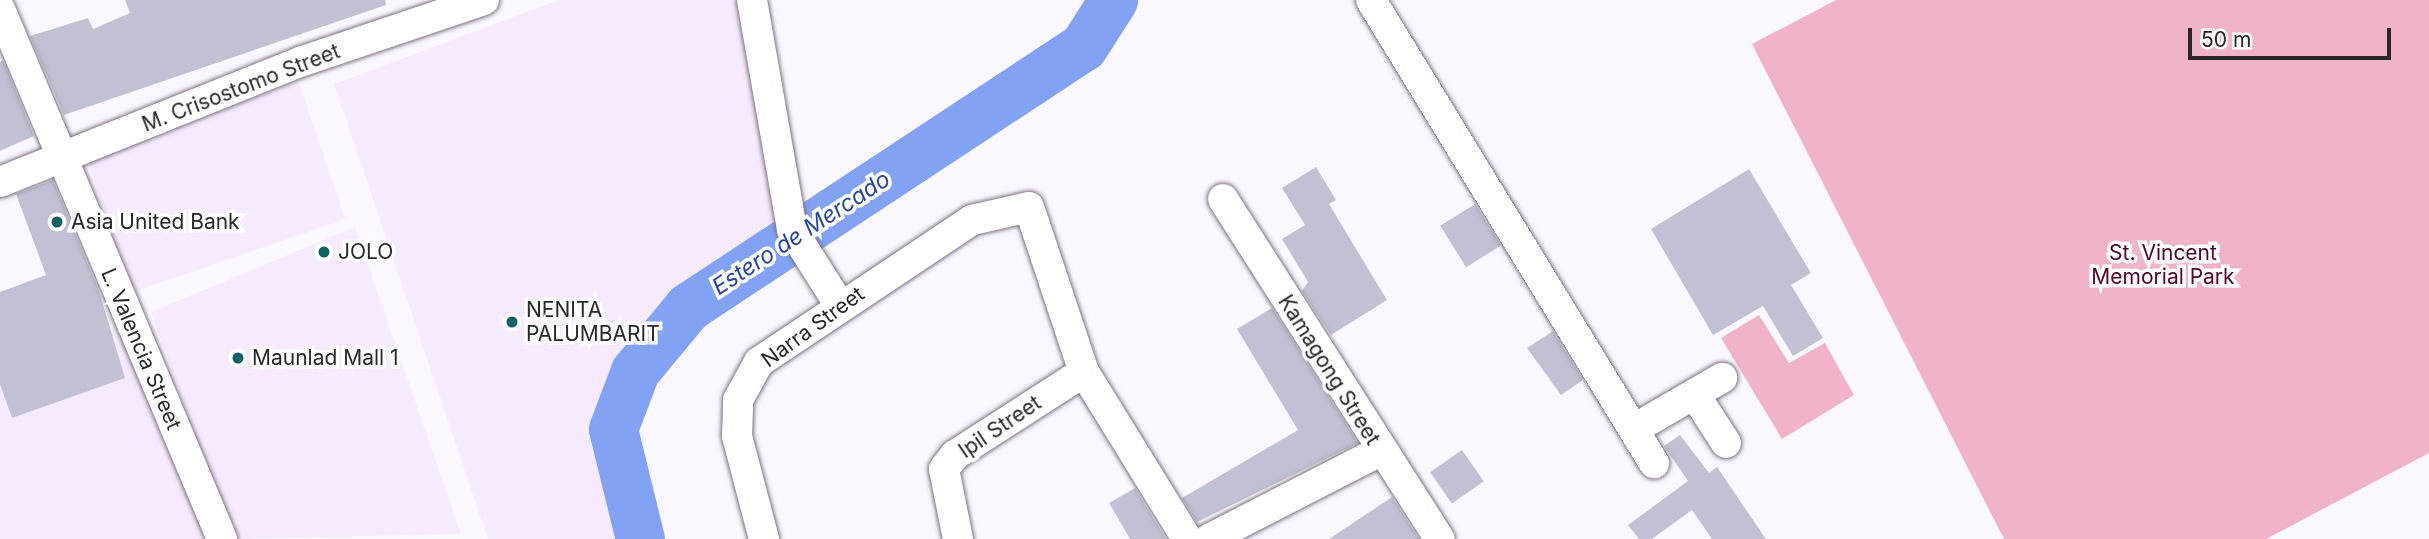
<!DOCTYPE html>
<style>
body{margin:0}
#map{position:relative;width:2429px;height:539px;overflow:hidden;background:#fbf7fe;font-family:Inter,sans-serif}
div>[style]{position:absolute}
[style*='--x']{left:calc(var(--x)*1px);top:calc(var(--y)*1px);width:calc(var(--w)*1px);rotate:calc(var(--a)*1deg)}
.built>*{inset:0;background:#f6ebfe;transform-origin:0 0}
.green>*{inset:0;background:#f0b3ca}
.river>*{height:49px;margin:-24.5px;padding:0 24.5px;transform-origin:24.5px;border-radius:24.5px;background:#82a3f4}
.building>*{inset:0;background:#c2c1d3;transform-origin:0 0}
.roads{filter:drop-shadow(0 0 2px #7d7483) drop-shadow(0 0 2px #7d7483)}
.street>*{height:30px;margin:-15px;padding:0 15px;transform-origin:15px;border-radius:15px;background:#fff}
.dots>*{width:19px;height:19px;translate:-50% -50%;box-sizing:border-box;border:4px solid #fff;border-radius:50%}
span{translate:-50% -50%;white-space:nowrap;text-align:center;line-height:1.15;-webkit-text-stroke:7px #fff;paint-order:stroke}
.street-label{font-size:21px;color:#2a262c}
.poi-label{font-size:21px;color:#2a262c}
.left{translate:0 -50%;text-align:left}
.park-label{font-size:21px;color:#570031}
.water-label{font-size:23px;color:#2946a3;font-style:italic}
.scale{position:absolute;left:2188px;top:28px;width:203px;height:32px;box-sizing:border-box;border:4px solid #2a262c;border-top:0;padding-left:9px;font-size:21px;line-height:24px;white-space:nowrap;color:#2a262c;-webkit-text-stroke:5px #fff;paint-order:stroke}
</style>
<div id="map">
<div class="built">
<div style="clip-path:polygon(559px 0,748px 0,797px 159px,801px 218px,658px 315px,609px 396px,601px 443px,637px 539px,488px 539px,334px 84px)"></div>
<div style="left:298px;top:81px;width:146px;height:225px;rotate:71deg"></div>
<div style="clip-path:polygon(355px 227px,461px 534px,234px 539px,151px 312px)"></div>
<div style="clip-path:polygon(130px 322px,209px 539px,0 539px,0 355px,7px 364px)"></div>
</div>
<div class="green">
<div style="clip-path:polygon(1836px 0,2429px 0,2429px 453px,2266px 539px,2004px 539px,1752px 44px)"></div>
<div style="clip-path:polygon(1759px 315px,1789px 363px,1825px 343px,1854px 395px,1782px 439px,1721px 338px)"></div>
</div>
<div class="river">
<div style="--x:640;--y:539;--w:113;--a:-103.8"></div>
<div style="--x:613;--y:429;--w:62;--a:-69.2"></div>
<div style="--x:635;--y:371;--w:83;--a:-50.4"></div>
<div style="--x:688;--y:307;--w:473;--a:-33.4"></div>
<div style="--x:1083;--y:47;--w:56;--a:-57.4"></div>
</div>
<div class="building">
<div style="clip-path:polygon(125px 0,385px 0,386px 5px,64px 115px,30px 36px,88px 18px,93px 29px,130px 13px)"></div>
<div style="clip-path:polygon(3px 60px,34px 136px,0 151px,0 62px)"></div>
<div style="clip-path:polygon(1316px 167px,1336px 200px,1329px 204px,1387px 300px,1331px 335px,1302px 291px,1308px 282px,1282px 239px,1305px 225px,1282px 188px)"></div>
<div style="clip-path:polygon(1749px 169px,1811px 273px,1791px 285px,1823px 338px,1793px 356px,1763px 306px,1713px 335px,1651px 229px)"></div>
<div style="clip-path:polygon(53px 180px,99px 291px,125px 378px,12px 418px,0 384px,0 292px,46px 275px,16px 194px)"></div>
<div style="left:1475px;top:204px;width:49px;height:41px;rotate:58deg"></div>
<div style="clip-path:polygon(1272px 308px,1358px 443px,1197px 522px,1182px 498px,1298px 430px,1237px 329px)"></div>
<div style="clip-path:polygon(1553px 331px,1583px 380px,1561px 395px,1527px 348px)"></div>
<div style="clip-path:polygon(1680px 435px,1709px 473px,1717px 467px,1766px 539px,1712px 539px,1692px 510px,1652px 539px,1639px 539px,1628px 525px,1688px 481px,1664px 446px)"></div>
<div style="left:1462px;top:450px;width:38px;height:39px;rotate:55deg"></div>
<div style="clip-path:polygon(1135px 488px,1166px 539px,1130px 539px,1109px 503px)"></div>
<div style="clip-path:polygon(1392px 497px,1419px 539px,1329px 539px)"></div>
</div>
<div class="roads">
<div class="street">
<div style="--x:752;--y:0;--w:233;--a:80.1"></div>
<div style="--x:792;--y:230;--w:88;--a:57.6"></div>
<div style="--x:1371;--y:0;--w:543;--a:58.57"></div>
<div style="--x:0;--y:9;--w:575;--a:67.27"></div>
<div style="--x:0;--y:182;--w:326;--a:-21.8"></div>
<div style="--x:303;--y:61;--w:191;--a:-18.6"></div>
<div style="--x:1223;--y:199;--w:403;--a:57.5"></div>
<div style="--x:1695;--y:395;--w:57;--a:57.1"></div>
<div style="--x:1634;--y:429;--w:102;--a:-30.1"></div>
<div style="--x:764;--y:539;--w:106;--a:-104.7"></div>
<div style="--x:737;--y:436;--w:36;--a:-88"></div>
<div style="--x:738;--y:400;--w:43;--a:-61.1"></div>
<div style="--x:759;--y:362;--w:256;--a:-33.7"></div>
<div style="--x:972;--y:220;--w:58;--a:-12.8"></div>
<div style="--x:1029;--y:207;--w:174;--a:71.6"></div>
<div style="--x:1084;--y:372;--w:196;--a:58.3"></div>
<div style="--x:958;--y:539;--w:71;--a:-101.3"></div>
<div style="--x:944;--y:469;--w:18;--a:-52"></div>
<div style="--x:955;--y:455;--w:153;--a:-32.8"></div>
<div style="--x:1209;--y:539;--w:192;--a:-27.2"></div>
</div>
</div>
<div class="dots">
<div style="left:57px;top:222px;background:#106166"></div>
<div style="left:324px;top:252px;background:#106166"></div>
<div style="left:512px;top:322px;background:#106166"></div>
<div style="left:238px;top:358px;background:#106166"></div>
</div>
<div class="street-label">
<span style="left:241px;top:88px;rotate:-21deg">M. Crisostomo Street</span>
<span style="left:813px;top:327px;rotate:-36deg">Narra Street</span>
<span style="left:141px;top:349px;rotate:67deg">L. Valencia Street</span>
<span style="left:1329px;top:370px;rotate:58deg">Kamagong Street</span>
<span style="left:1000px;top:427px;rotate:-34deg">Ipil Street</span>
</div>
<div class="poi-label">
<span class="left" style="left:71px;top:222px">Asia United Bank</span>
<span class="left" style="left:338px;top:252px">JOLO</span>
<span class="left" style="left:526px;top:322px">NENITA<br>PALUMBARIT</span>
<span class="left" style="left:252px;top:358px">Maunlad Mall 1</span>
</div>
<div class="park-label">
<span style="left:2163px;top:265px">St. Vincent<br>Memorial Park</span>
</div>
<div class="water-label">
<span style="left:801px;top:233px;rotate:-33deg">Estero de Mercado</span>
</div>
<div class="scale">50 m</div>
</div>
